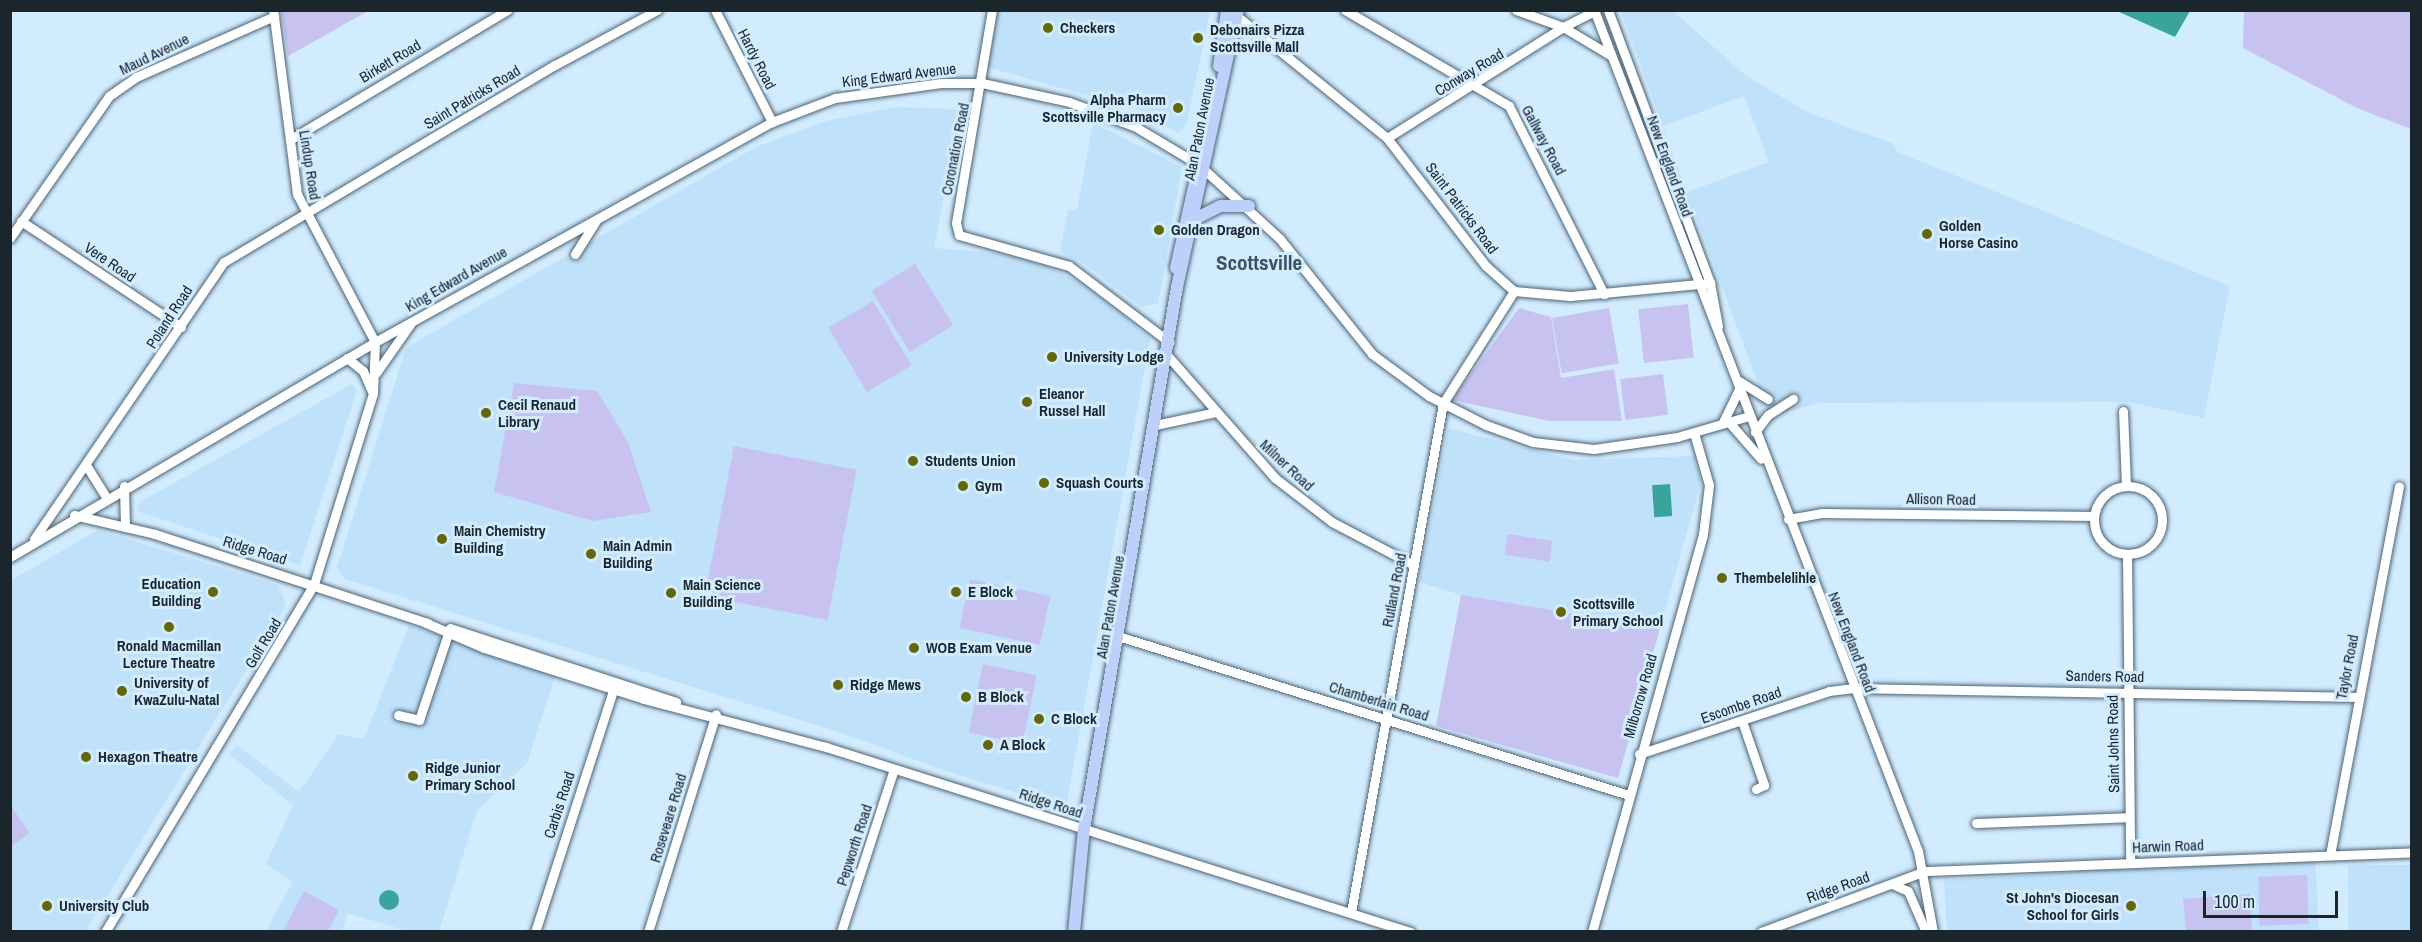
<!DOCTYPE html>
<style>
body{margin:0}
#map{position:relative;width:2422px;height:942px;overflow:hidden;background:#d1ecff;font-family:"Archivo Narrow",sans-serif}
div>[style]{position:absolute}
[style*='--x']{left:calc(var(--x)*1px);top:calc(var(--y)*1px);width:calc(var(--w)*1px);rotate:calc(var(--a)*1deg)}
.built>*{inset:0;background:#bfe1f9;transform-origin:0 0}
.green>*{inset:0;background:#c8c2f1;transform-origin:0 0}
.water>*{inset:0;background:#39a49c;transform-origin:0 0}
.round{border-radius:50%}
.roads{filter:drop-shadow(0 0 2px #4d6474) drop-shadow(0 0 2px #4d6474)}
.minor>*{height:9px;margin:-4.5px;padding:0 4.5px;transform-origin:4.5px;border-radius:4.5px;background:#fff}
.minor>.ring{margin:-4.5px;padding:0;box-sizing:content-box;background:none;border:9px solid #fff;border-radius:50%}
.major>*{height:12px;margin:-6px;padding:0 6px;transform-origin:6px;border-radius:6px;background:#bcd0fa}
.dots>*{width:16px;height:16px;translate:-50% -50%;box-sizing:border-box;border:3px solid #d1ecff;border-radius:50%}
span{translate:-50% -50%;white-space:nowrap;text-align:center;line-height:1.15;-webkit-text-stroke:6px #d1ecff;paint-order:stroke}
.poi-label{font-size:15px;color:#1b252c;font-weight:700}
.left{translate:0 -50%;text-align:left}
.right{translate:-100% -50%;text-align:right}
.street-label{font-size:15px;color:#1b252c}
.district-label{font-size:21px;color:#3b5262;font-weight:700}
.frame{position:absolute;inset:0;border:12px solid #1b252c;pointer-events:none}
.scale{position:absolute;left:2203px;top:891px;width:135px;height:27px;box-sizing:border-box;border:3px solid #1b252c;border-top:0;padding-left:8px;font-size:18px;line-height:21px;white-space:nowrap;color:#1b252c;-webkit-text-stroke:4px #d1ecff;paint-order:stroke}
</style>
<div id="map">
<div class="built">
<div style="clip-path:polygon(996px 11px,1210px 11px,1186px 126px,1178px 133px,1140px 110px,987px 67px)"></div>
<div style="clip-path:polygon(1621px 11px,1673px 11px,1745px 75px,1807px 112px,1894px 144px,1897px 152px,2230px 286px,2204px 418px,2128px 402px,1819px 403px,1770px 416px,1687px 192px,1769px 162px,1744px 96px,1663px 126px)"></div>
<div style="clip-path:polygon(896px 107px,956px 109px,960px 115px,934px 248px,1003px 254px,1046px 266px,1090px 287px,1150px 339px,1067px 802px,1059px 806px,943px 770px,845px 734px,345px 579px,337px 568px,406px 348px,756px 147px,826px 121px)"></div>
<div style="clip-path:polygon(1093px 123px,1182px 167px,1158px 304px,1141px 307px,1082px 262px,1060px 252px,1068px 209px,1077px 210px)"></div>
<div style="clip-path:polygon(352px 384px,357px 390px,300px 565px,137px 511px,140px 502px)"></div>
<div style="clip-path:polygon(1448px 428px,1573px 460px,1694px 456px,1701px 481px,1618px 778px,1436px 726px,1461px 595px,1419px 582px)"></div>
<div style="clip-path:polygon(98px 530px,278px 585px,286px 605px,86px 931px,11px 931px,10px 581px)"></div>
<div style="clip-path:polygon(409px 625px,555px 676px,527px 763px,477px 811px,439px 931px,407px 931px,348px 913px,342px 931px,266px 932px,292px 882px,266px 864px,293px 805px,229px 754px,237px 745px,299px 792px,339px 734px,364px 739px)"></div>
<div style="clip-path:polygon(2315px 858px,2319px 931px,1947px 931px,1944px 880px)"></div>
<div style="left:2411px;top:865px;width:66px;height:63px;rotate:90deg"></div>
</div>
<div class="green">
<div style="clip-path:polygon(281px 10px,368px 10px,368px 11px,288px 56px)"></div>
<div style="clip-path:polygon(2244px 11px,2411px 11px,2411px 129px,2357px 108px,2243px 48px)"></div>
<div style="left:915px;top:264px;width:72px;height:51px;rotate:58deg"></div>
<div style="left:873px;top:301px;width:75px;height:52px;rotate:59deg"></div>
<div style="left:1688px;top:304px;width:54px;height:50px;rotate:84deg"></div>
<div style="clip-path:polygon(1519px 308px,1551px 317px,1561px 378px,1614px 369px,1622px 421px,1549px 421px,1452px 400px)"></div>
<div style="left:1609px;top:308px;width:56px;height:58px;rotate:80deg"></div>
<div style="left:1663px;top:374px;width:41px;height:43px;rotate:83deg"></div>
<div style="clip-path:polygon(514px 383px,597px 391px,628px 442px,651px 512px,593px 521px,494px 492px)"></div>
<div style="left:734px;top:446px;width:125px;height:153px;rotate:11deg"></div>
<div style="left:1508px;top:534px;width:45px;height:21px;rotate:9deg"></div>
<div style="left:970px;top:579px;width:82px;height:50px;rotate:12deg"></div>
<div style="clip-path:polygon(1461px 595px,1660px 628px,1618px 778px,1436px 726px)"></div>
<div style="left:983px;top:664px;width:55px;height:70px;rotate:12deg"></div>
<div style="clip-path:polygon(10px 805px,30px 833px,11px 846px,10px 846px)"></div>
<div style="left:2307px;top:875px;width:49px;height:49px;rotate:88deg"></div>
<div style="clip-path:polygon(304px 891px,339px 910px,328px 931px,283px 931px)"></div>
<div style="clip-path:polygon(2250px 894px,2252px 931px,2186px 931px,2183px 899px)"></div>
</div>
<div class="water">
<div style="clip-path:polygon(2117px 11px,2190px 11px,2175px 37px)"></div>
<div style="left:1670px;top:484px;width:32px;height:18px;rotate:86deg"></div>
<div class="round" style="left:379px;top:890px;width:20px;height:20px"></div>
</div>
<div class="roads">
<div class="minor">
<div style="--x:715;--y:10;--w:126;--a:63"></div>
<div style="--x:992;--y:10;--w:216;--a:99.6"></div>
<div style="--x:956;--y:223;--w:12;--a:76"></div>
<div style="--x:959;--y:235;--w:114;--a:15.7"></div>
<div style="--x:1069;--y:266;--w:126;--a:37.2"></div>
<div style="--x:1345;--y:10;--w:190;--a:30.3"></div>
<div style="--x:1509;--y:106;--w:211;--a:63.2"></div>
<div style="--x:1516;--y:10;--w:50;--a:19.9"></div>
<div style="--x:1563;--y:27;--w:37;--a:-27"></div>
<div style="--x:1594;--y:10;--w:901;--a:68.93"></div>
<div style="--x:1918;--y:851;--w:82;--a:79.5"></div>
<div style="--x:1608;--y:10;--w:291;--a:69.5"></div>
<div style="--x:1710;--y:283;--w:44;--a:79.5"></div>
<div style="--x:1237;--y:16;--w:193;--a:39.1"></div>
<div style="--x:1387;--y:138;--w:162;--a:52.3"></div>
<div style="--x:1486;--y:266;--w:38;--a:42"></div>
<div style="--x:1514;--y:291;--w:56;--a:5.1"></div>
<div style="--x:1570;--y:296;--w:141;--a:-5.3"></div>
<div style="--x:1387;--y:138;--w:208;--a:-32.2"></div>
<div style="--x:1563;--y:27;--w:55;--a:30.8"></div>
<div style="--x:291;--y:139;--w:252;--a:-30.8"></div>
<div style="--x:21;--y:221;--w:192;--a:33.5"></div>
<div style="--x:10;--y:238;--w:173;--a:-55.1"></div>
<div style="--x:109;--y:96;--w:33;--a:-35"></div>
<div style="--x:136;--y:77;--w:151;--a:-23.8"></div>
<div style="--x:575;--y:254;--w:40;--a:-58"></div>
<div style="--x:1167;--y:355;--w:164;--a:48.7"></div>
<div style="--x:1275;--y:478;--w:72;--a:37.7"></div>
<div style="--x:1332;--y:522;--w:93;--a:27.7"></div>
<div style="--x:347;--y:358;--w:21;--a:39"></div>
<div style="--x:363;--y:371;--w:22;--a:66"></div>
<div style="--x:376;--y:373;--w:61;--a:-55"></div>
<div style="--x:1739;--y:381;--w:34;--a:32"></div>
<div style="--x:2123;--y:411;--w:74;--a:87.7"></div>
<div style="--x:1728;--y:421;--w:50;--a:49"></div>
<div style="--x:1723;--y:422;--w:37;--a:-64"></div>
<div style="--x:1155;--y:425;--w:62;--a:-12"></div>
<div style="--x:1755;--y:432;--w:21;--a:-53"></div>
<div style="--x:1768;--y:415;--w:30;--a:-33"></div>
<div style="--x:86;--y:465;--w:38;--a:58"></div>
<div style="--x:124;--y:486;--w:41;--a:88.6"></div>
<div class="ring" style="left:2094px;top:486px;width:59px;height:59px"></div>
<div style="--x:74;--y:515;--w:83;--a:13.2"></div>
<div style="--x:155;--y:534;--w:287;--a:18.1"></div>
<div style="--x:1788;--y:519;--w:35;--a:-10"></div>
<div style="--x:1822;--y:513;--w:271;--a:0.6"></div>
<div style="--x:34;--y:539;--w:336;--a:-55.6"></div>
<div style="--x:224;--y:262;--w:385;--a:-30.8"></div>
<div style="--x:555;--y:65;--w:116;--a:-28.3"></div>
<div style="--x:2127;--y:554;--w:308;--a:89.4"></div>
<div style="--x:10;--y:557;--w:424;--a:-30.5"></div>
<div style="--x:375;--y:342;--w:454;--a:-29"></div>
<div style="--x:772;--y:122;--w:67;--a:-20.9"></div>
<div style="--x:835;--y:98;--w:107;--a:-8.1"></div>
<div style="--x:941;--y:83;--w:41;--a:0"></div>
<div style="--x:982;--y:83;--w:89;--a:12.3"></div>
<div style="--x:1069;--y:102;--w:69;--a:20.3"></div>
<div style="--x:1134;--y:126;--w:74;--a:30.7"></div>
<div style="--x:1198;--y:164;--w:111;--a:42.4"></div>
<div style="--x:1280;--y:239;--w:147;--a:51.3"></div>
<div style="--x:1372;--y:354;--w:71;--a:36.4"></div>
<div style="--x:1429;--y:396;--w:64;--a:27"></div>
<div style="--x:1486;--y:425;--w:50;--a:19.9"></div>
<div style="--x:1533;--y:442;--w:61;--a:6.5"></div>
<div style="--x:1594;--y:449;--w:84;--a:-8.2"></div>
<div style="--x:1677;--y:437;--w:75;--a:-16.3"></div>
<div style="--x:424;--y:622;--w:65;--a:23.4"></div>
<div style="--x:484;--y:648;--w:168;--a:17.7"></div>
<div style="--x:644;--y:699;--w:188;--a:14.8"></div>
<div style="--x:826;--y:747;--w:613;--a:17.58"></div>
<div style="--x:450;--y:628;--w:238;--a:18.1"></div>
<div style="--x:1121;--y:637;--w:532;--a:17.28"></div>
<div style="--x:398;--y:715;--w:22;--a:13"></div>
<div style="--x:419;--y:720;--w:91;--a:-71.4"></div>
<div style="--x:1742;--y:721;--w:68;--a:71"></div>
<div style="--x:1764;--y:785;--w:9;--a:153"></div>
<div style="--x:1639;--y:754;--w:200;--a:-18.3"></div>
<div style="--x:1829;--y:691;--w:25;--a:-7"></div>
<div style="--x:1854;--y:688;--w:502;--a:1.03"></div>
<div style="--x:1976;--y:823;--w:153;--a:-2.2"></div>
<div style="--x:2330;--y:855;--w:375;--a:-79.4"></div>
<div style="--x:1892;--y:884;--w:17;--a:24"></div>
<div style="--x:1908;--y:891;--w:45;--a:66.3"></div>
<div style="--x:1351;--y:912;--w:517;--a:-79.75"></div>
<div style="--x:1443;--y:403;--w:133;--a:-57.6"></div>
<div style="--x:105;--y:932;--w:406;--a:-59"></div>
<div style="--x:314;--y:584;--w:200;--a:-72.8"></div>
<div style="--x:373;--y:393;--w:51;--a:-87.8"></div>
<div style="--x:375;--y:342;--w:167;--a:-117.8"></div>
<div style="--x:297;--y:194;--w:186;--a:-97.4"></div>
<div style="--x:535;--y:932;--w:260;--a:-72.1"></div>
<div style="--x:648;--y:932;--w:228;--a:-72.7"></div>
<div style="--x:841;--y:932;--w:171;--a:-72"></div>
<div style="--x:1592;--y:932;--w:413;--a:-74.4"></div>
<div style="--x:1703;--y:534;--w:49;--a:-83"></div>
<div style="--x:1709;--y:485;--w:54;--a:-106.1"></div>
<div style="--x:1761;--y:932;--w:175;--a:-20.4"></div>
<div style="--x:1925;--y:871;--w:487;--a:-2.2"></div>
</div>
<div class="major">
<div style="--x:1219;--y:66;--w:57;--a:-81.9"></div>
<div style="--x:1193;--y:220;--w:31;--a:-27"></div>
<div style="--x:1221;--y:206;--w:28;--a:0"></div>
<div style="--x:1176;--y:268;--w:138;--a:-77.5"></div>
<div style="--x:1074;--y:932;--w:103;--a:-84.5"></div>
<div style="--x:1084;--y:829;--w:550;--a:-80.26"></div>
<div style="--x:1177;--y:287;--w:284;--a:-77.6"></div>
</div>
</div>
<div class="dots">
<div style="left:1048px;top:28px;background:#656703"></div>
<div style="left:1198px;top:38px;background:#656703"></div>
<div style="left:1178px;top:108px;background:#656703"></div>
<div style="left:1159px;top:230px;background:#656703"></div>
<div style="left:1927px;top:234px;background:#656703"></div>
<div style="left:1052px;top:357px;background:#656703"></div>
<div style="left:1027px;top:402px;background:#656703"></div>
<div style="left:486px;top:413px;background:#656703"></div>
<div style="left:913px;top:461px;background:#656703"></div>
<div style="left:1044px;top:483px;background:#656703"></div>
<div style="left:963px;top:486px;background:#656703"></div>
<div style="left:442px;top:539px;background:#656703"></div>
<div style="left:591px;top:554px;background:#656703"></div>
<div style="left:1722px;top:578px;background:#656703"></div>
<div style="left:213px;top:592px;background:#656703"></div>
<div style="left:956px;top:592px;background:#656703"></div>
<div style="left:671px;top:593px;background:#656703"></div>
<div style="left:1561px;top:612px;background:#656703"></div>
<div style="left:169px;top:627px;background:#656703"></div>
<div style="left:914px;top:648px;background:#656703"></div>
<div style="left:838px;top:685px;background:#656703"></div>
<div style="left:122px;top:691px;background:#656703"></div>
<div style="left:966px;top:697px;background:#656703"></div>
<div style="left:1039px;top:719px;background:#656703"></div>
<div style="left:988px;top:745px;background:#656703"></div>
<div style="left:86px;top:757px;background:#656703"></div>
<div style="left:413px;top:776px;background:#656703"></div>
<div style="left:47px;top:906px;background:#656703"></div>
<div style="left:2131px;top:906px;background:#656703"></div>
</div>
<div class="poi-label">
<span class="left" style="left:1060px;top:28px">Checkers</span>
<span class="left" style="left:1210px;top:38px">Debonairs Pizza<br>Scottsville Mall</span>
<span class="right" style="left:1166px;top:108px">Alpha Pharm<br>Scottsville Pharmacy</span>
<span class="left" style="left:1939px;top:234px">Golden<br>Horse Casino</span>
<span class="left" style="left:1171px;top:230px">Golden Dragon</span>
<span class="left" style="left:1064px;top:357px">University Lodge</span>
<span class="left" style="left:1039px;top:402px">Eleanor<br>Russel Hall</span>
<span class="left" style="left:498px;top:413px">Cecil Renaud<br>Library</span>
<span class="left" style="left:925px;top:461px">Students Union</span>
<span class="left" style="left:1056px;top:483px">Squash Courts</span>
<span class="left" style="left:975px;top:486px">Gym</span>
<span class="left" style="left:454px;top:539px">Main Chemistry<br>Building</span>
<span class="left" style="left:603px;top:554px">Main Admin<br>Building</span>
<span class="left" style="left:1734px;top:578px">Thembelelihle</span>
<span class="right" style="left:201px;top:592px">Education<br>Building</span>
<span class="left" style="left:683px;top:593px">Main Science<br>Building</span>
<span class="left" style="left:968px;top:592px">E Block</span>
<span class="left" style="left:1573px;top:612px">Scottsville<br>Primary School</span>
<span style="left:169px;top:654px">Ronald Macmillan<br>Lecture Theatre</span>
<span class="left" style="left:926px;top:648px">WOB Exam Venue</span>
<span class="left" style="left:134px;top:691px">University of<br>KwaZulu-Natal</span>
<span class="left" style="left:850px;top:685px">Ridge Mews</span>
<span class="left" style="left:978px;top:697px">B Block</span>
<span class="left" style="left:1051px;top:719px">C Block</span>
<span class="left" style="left:1000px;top:745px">A Block</span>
<span class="left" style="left:98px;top:757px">Hexagon Theatre</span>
<span class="left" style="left:425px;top:776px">Ridge Junior<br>Primary School</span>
<span class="right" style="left:2119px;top:906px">St John's Diocesan<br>School for Girls</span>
<span class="left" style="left:59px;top:906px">University Club</span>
</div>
<div class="street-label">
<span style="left:154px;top:54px;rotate:-26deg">Maud Avenue</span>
<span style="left:757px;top:59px;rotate:63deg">Hardy Road</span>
<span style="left:390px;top:61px;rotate:-31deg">Birkett Road</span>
<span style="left:1469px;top:72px;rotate:-31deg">Conway Road</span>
<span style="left:899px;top:75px;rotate:-7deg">King Edward Avenue</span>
<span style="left:472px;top:97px;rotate:-31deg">Saint Patricks Road</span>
<span style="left:1199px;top:129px;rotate:-79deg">Alan Paton Avenue</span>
<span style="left:1544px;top:140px;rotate:62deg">Gallway Road</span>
<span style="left:955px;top:149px;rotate:-79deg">Coronation Road</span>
<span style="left:310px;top:165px;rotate:81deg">Lindup Road</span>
<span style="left:1670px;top:166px;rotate:70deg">New England Road</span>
<span style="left:1462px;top:208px;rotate:53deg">Saint Patricks Road</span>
<span style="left:110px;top:262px;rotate:34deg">Vere Road</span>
<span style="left:456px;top:279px;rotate:-30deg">King Edward Avenue</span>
<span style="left:169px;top:317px;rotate:-57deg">Poland Road</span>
<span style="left:1287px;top:465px;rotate:43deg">Milner Road</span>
<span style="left:1941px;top:499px;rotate:1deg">Allison Road</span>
<span style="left:255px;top:550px;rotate:17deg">Ridge Road</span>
<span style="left:1394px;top:590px;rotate:-79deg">Rutland Road</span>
<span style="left:1110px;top:607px;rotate:-80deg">Alan Paton Avenue</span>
<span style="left:1852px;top:642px;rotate:69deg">New England Road</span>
<span style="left:263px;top:643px;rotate:-59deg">Golf Road</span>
<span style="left:2347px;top:667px;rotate:-79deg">Taylor Road</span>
<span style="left:2105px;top:676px;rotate:1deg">Sanders Road</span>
<span style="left:1640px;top:696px;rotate:-74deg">Milborrow Road</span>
<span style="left:1379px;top:701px;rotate:17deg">Chamberlain Road</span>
<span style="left:1741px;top:705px;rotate:-19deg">Escombe Road</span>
<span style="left:2113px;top:744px;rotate:-91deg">Saint Johns Road</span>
<span style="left:1051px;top:803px;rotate:18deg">Ridge Road</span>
<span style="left:559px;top:805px;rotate:-72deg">Carbis Road</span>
<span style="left:668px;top:818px;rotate:-73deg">Roseveare Road</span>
<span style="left:854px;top:845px;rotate:-72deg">Pepworth Road</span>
<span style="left:2168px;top:846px;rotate:-2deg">Harwin Road</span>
<span style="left:1838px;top:887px;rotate:-20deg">Ridge Road</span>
</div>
<div class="district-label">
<span style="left:1259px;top:263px">Scottsville</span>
</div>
<div class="frame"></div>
<div class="scale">100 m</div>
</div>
